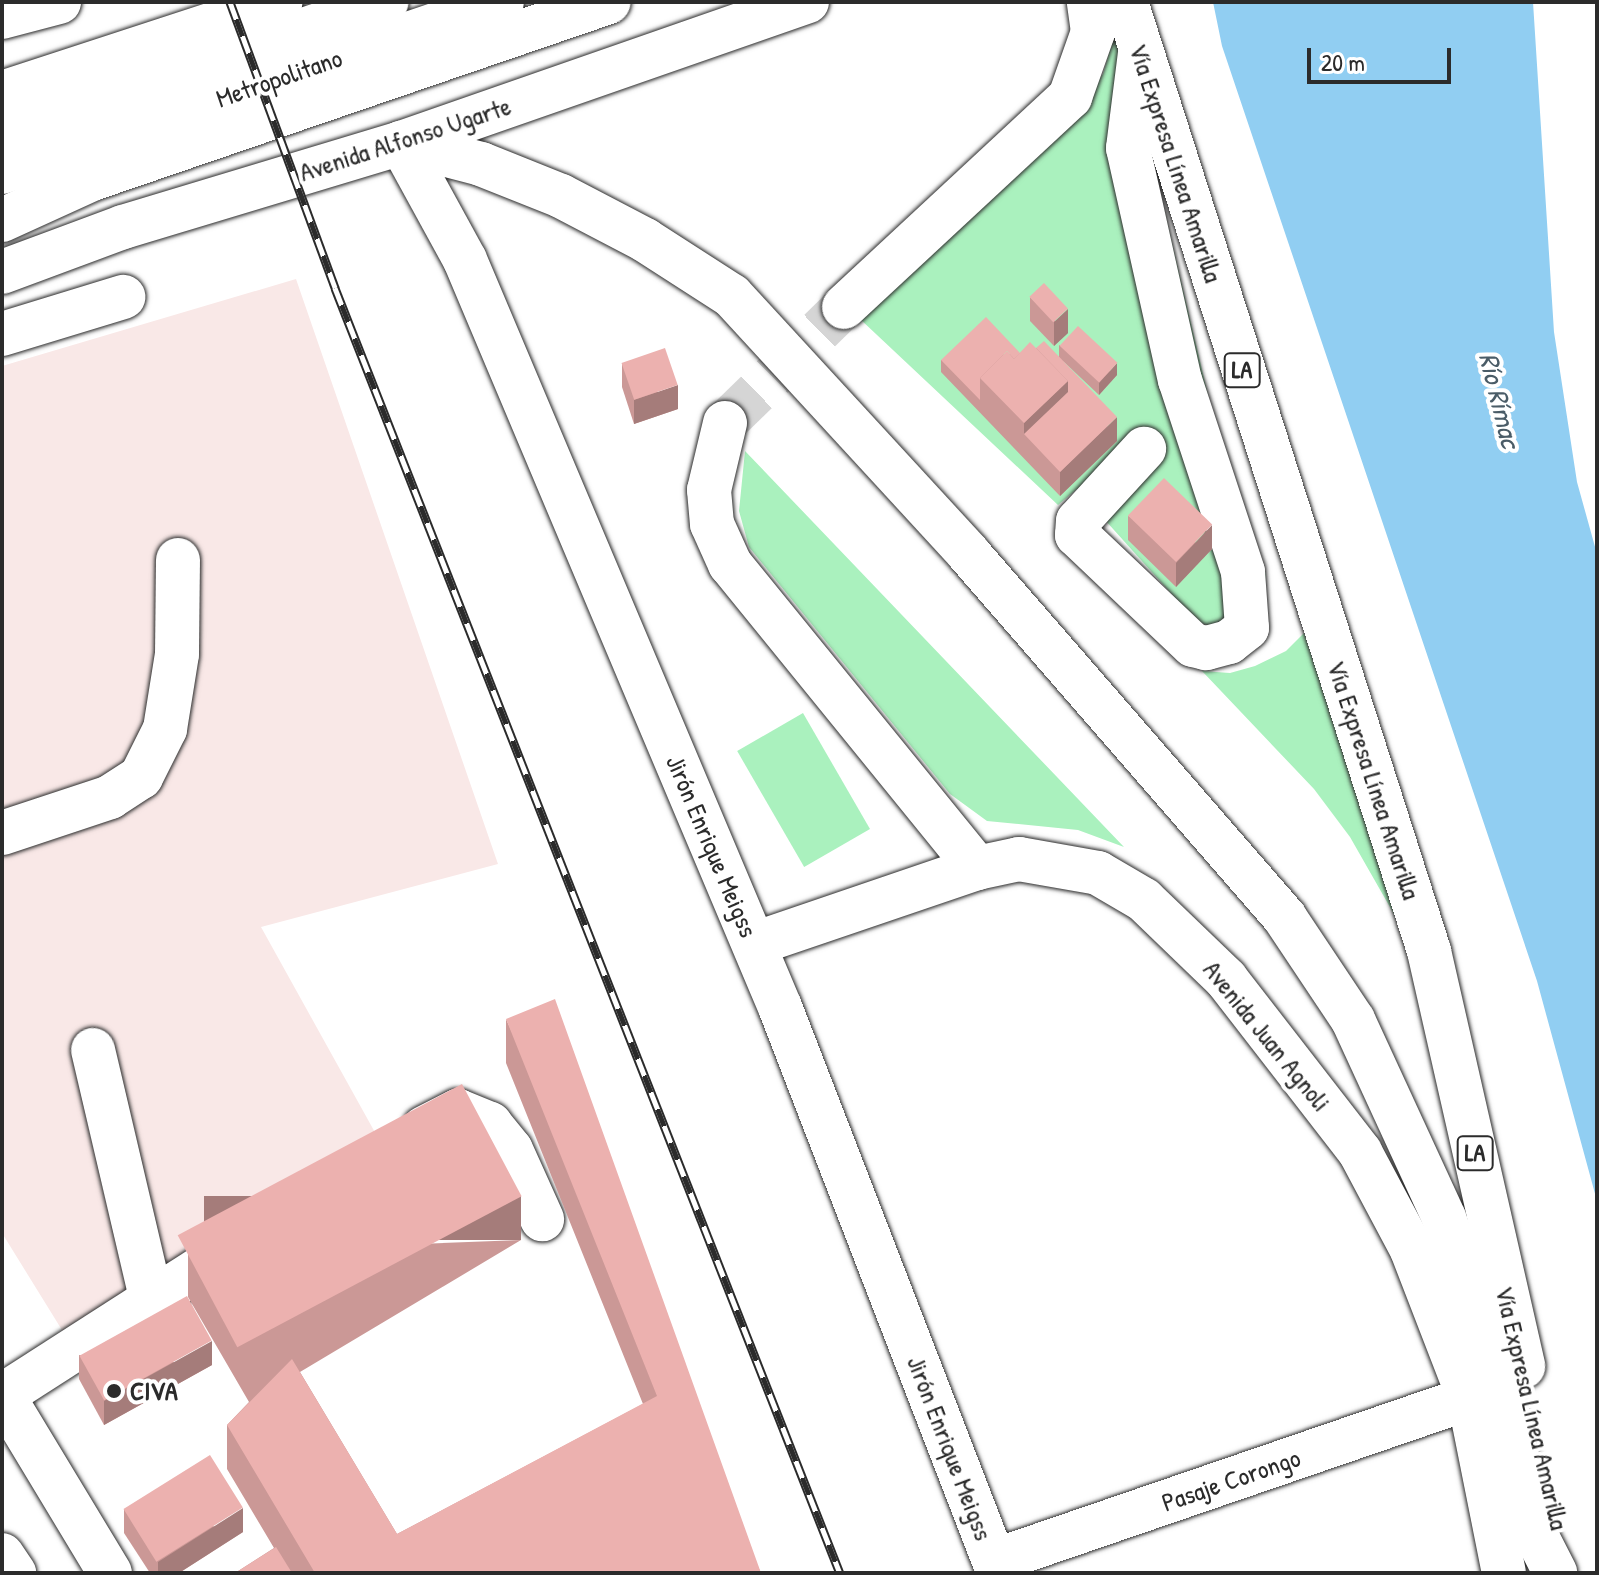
<!DOCTYPE html>
<meta charset="utf-8">
<style>
body{margin:0}
#map{position:relative;width:1599px;height:1575px;overflow:hidden;background:#fff;font-family:"Patrick Hand",sans-serif}
div>[style]{position:absolute}
[style*='--x']{left:calc(var(--x)*1px);top:calc(var(--y)*1px);width:calc(var(--w)*1px);rotate:calc(var(--a)*1deg)}
.built>*{inset:0;background:#f9e8e7}
.green>*{inset:0;background:#aaf1be;transform-origin:0 0}
.water>*{inset:0;background:#91cef2}
.minor-tunnel>*{height:44px;margin-top:-22px;transform-origin:0;background:repeating-linear-gradient(90deg,#d5d5d5 0 44px,transparent 0 66px)}
.roads{filter:drop-shadow(0 0 2px #2b2b2b) drop-shadow(0 0 2px #2b2b2b)}
.minor>*{height:44px;margin:-22px;padding:0 22px;transform-origin:22px;border-radius:22px;background:#fff}
.major>*{height:44px;margin:-22px;padding:0 22px;transform-origin:22px;border-radius:22px;background:#fff}
.highway>*{height:44px;margin:-22px;padding:0 22px;transform-origin:22px;border-radius:22px;background:#fff}
.rail>*{height:9px;margin-top:-4.5px;transform-origin:0;background:repeating-linear-gradient(90deg,#fff 0 18px,#2b2b2b 0 36px);box-sizing:border-box;border-block:2px solid #2b2b2b}
.wall>*{inset:0;background:#cb9896}
.shaded-wall>*{inset:0;background:#a57c7a;transform-origin:0 0}
.building>*{inset:0;background:#ecb1af;transform-origin:0 0}
.dots>*{width:22px;height:22px;translate:-50% -50%;box-sizing:border-box;border:4px solid #fff;border-radius:50%}
span{translate:-50% -50%;white-space:nowrap;text-align:center;line-height:1.15;-webkit-text-stroke:8px #fff;paint-order:stroke}
.shield-label span{padding:2px 6px;background:#fff;border:2px solid;border-radius:6px;-webkit-text-stroke-width:0}
.shield-label{font-size:24px;color:#2b2b2b;font-weight:700}
.street-label{font-size:26px;color:#2b2b2b}
.poi-label{font-size:26px;color:#2b2b2b;font-weight:700}
.left{translate:0 -50%;text-align:left}
.water-label{font-size:28px;color:#4a5c67;font-style:italic}
.frame{position:absolute;inset:0;border:4px solid #2b2b2b;pointer-events:none}
.scale{position:absolute;left:1307px;top:48px;width:144px;height:36px;box-sizing:border-box;border:4px solid #2b2b2b;border-top:0;padding-left:10px;font-size:24px;line-height:28px;white-space:nowrap;color:#2b2b2b;-webkit-text-stroke:6px #fff;paint-order:stroke}
</style>
<div id="map">
<div class="built">
<div style="clip-path:polygon(296px 279px,498px 864px,261px 927px,377px 1136px,70px 1343px,2px 1233px,2px 366px)"></div>
</div>
<div class="green">
<div style="clip-path:polygon(1119px 19px,1213px 416px,1266px 575px,1263px 602px,1221px 630px,1196px 621px,1077px 489px,1058px 505px,860px 319px,1056px 131px,1103px 74px)"></div>
<div style="clip-path:polygon(745px 451px,1124px 847px,1078px 830px,987px 821px,950px 794px,749px 547px,739px 511px)"></div>
<div style="clip-path:polygon(1304px 633px,1407px 937px,1350px 837px,1314px 789px,1202px 671px,1230px 673px,1255px 666px,1286px 651px)"></div>
<div style="left:803px;top:713px;width:134px;height:76px;rotate:60deg"></div>
</div>
<div class="water">
<div style="clip-path:polygon(1213px 2px,1533px 2px,1554px 332px,1577px 482px,1597px 554px,1597px 1201px,1537px 981px,1222px 46px)"></div>
</div>
<div class="minor-tunnel">
<div style="--x:725;--y:423;--w:166;--a:-44.3"></div>
</div>
<div class="roads">
<div class="minor">
<div style="--x:1140;--y:53;--w:96;--a:97.2"></div>
<div style="--x:1128;--y:148;--w:238;--a:77.4"></div>
<div style="--x:1180;--y:380;--w:202;--a:71.8"></div>
<div style="--x:1243;--y:572;--w:56;--a:85.9"></div>
<div style="--x:1247;--y:628;--w:23;--a:142"></div>
<div style="--x:1229;--y:642;--w:24;--a:165"></div>
<div style="--x:1206;--y:648;--w:13;--a:-167"></div>
<div style="--x:1193;--y:645;--w:160;--a:-136.5"></div>
<div style="--x:1077;--y:535;--w:14;--a:-86"></div>
<div style="--x:1078;--y:521;--w:98;--a:-47.5"></div>
<div style="--x:2;--y:132;--w:406;--a:-18.7"></div>
<div style="--x:401;--y:143;--w:133;--a:61.3"></div>
<div style="--x:465;--y:260;--w:811;--a:67.14"></div>
<div style="--x:780;--y:1007;--w:594;--a:68.88"></div>
<div style="--x:994;--y:1561;--w:502;--a:-18.94"></div>
<div style="--x:2;--y:172;--w:528;--a:-18.78"></div>
<div style="--x:844;--y:307;--w:309;--a:-42.9"></div>
<div style="--x:1070;--y:97;--w:69;--a:-70.5"></div>
<div style="--x:1093;--y:32;--w:30;--a:-98"></div>
<div style="--x:2;--y:334;--w:127;--a:-17"></div>
<div style="--x:725;--y:423;--w:69;--a:103.4"></div>
<div style="--x:709;--y:490;--w:34;--a:85"></div>
<div style="--x:712;--y:524;--w:44;--a:65.8"></div>
<div style="--x:730;--y:564;--w:392;--a:50.9"></div>
<div style="--x:2;--y:833;--w:114;--a:-18.4"></div>
<div style="--x:110;--y:797;--w:37;--a:-33"></div>
<div style="--x:141;--y:777;--w:54;--a:-63.4"></div>
<div style="--x:165;--y:729;--w:76;--a:-80.9"></div>
<div style="--x:177;--y:654;--w:94;--a:-89.4"></div>
<div style="--x:754;--y:944;--w:236;--a:-18.8"></div>
<div style="--x:977;--y:868;--w:43;--a:-12.1"></div>
<div style="--x:1019;--y:859;--w:80;--a:10"></div>
<div style="--x:1098;--y:873;--w:53;--a:30.4"></div>
<div style="--x:1144;--y:900;--w:114;--a:43.9"></div>
<div style="--x:1226;--y:979;--w:219;--a:52.2"></div>
<div style="--x:1360;--y:1152;--w:111;--a:62"></div>
<div style="--x:1412;--y:1250;--w:159;--a:68.9"></div>
<div style="--x:1469;--y:1398;--w:178;--a:78.7"></div>
<div style="--x:93;--y:1050;--w:255;--a:76.8"></div>
<div style="--x:424;--y:1128;--w:38;--a:-27"></div>
<div style="--x:458;--y:1111;--w:35;--a:22"></div>
<div style="--x:490;--y:1124;--w:33;--a:51"></div>
<div style="--x:511;--y:1150;--w:76;--a:65.8"></div>
<div style="--x:2;--y:1394;--w:209;--a:58.9"></div>
<div style="--x:3;--y:1395;--w:282;--a:-32.7"></div>
<div style="--x:2;--y:1555;--w:22;--a:56"></div>
</div>
<div class="major">
<div style="--x:2;--y:17;--w:59;--a:-14.7"></div>
<div style="--x:2;--y:93;--w:293;--a:-18.1"></div>
<div style="--x:2;--y:220;--w:99;--a:-24.5"></div>
<div style="--x:92;--y:179;--w:546;--a:-18.9"></div>
<div style="--x:2;--y:272;--w:129;--a:-20.4"></div>
<div style="--x:123;--y:227;--w:290;--a:-16.8"></div>
<div style="--x:401;--y:143;--w:430;--a:-19.2"></div>
</div>
<div class="highway">
<div style="--x:1126;--y:2;--w:996;--a:72.29"></div>
<div style="--x:1429;--y:951;--w:426;--a:77.2"></div>
<div style="--x:401;--y:143;--w:83;--a:14.7"></div>
<div style="--x:481;--y:164;--w:86;--a:21.8"></div>
<div style="--x:561;--y:196;--w:95;--a:27.6"></div>
<div style="--x:645;--y:240;--w:103;--a:32.8"></div>
<div style="--x:732;--y:296;--w:349;--a:47.4"></div>
<div style="--x:968;--y:553;--w:483;--a:49"></div>
<div style="--x:1285;--y:918;--w:123;--a:56.3"></div>
<div style="--x:1353;--y:1020;--w:218;--a:65.3"></div>
<div style="--x:1444;--y:1218;--w:121;--a:70.2"></div>
<div style="--x:1485;--y:1332;--w:214;--a:75.6"></div>
<div style="--x:1538;--y:1539;--w:38;--a:63"></div>
</div>
</div>
<div class="rail">
<div style="--x:230;--y:2;--w:305;--a:69.8"></div>
<div style="--x:335;--y:288;--w:1381;--a:68.55"></div>
</div>
<div class="wall">
<div style="clip-path:polygon(1030px 297px,1068px 333px,1054px 346px,1030px 321px)"></div>
<div style="clip-path:polygon(1059px 345px,1117px 375px,1099px 395px,1063px 361px,1117px 441px,1060px 496px,941px 372px,941px 360px,1020px 353px,1036px 348px,1059px 357px)"></div>
<div style="clip-path:polygon(622px 363px,678px 409px,634px 424px,622px 387px)"></div>
<div style="clip-path:polygon(1128px 516px,1212px 549px,1176px 587px,1128px 540px)"></div>
<div style="clip-path:polygon(506px 1019px,761px 1573px,235px 1573px,274px 1548px,227px 1469px,227px 1425px,249px 1402px,188px 1297px,188px 1253px,521px 1240px,300px 1372px,397px 1534px,643px 1404px,506px 1063px)"></div>
<div style="clip-path:polygon(79px 1355px,212px 1365px,104px 1425px,79px 1379px)"></div>
<div style="clip-path:polygon(124px 1509px,243px 1532px,179px 1573px,150px 1573px,124px 1533px)"></div>
</div>
<div class="shaded-wall">
<div style="clip-path:polygon(1068px 309px,1068px 333px,1054px 346px,1054px 322px)"></div>
<div style="clip-path:polygon(1117px 363px,1117px 375px,1099px 395px,1099px 383px)"></div>
<div style="clip-path:polygon(1068px 381px,1068px 416px,1024px 434px,1024px 458px,1024px 423px)"></div>
<div style="clip-path:polygon(678px 385px,678px 409px,634px 424px,634px 400px)"></div>
<div style="clip-path:polygon(1117px 417px,1117px 441px,1060px 496px,1060px 472px)"></div>
<div style="clip-path:polygon(1212px 525px,1212px 549px,1176px 587px,1176px 563px)"></div>
<div style="left:521px;top:1196px;width:44px;height:317px;rotate:90deg"></div>
<div style="clip-path:polygon(212px 1341px,212px 1365px,104px 1425px,104px 1401px)"></div>
<div style="clip-path:polygon(243px 1508px,243px 1532px,179px 1573px,158px 1573px,158px 1562px)"></div>
</div>
<div class="building">
<div style="left:1044px;top:283px;width:35px;height:20px;rotate:47deg"></div>
<div style="clip-path:polygon(986px 317px,1020px 353px,1014px 359px,1007px 351px,980px 378px,980px 400px,941px 360px)"></div>
<div style="left:1078px;top:326px;width:54px;height:27px;rotate:43deg"></div>
<div style="clip-path:polygon(1044px 341px,1117px 417px,1060px 472px,1024px 434px,1068px 392px,1068px 381px,1036px 348px)"></div>
<div style="clip-path:polygon(1030px 342px,1068px 381px,1024px 423px,980px 378px,1007px 351px,1014px 359px)"></div>
<div style="left:665px;top:348px;width:39px;height:46px;rotate:71deg"></div>
<div style="left:1164px;top:478px;width:67px;height:52px;rotate:44deg"></div>
<div style="clip-path:polygon(555px 999px,761px 1573px,315px 1573px,227px 1425px,292px 1359px,397px 1534px,657px 1396px,506px 1019px)"></div>
<div style="left:462px;top:1084px;width:127px;height:322px;rotate:62deg"></div>
<div style="left:187px;top:1296px;width:51px;height:123px;rotate:61deg"></div>
<div style="left:210px;top:1455px;width:62px;height:102px;rotate:58deg"></div>
<div style="clip-path:polygon(276px 1547px,292px 1573px,235px 1573px)"></div>
</div>
<div class="dots">
<div style="left:114px;top:1391px;background:#2b2b2b"></div>
</div>
<div class="shield-label">
<span style="left:1242px;top:370px">LA</span>
<span style="left:1475px;top:1153px">LA</span>
</div>
<div class="street-label">
<span style="left:279px;top:78px;rotate:-19deg">Metropolitano</span>
<span style="left:405px;top:139px;rotate:-18deg">Avenida Alfonso Ugarte</span>
<span style="left:1176px;top:163px;rotate:72deg">Vía Expresa Línea Amarilla</span>
<span style="left:1374px;top:780px;rotate:72deg">Vía Expresa Línea Amarilla</span>
<span style="left:712px;top:846px;rotate:67deg">Jirón Enrique Meigss</span>
<span style="left:1267px;top:1036px;rotate:51deg">Avenida Juan Agnoli</span>
<span style="left:1532px;top:1408px;rotate:77deg">Vía Expresa Línea Amarilla</span>
<span style="left:950px;top:1448px;rotate:69deg">Jirón Enrique Meigss</span>
<span style="left:1231px;top:1480px;rotate:-19deg">Pasaje Corongo</span>
</div>
<div class="poi-label">
<span class="left" style="left:130px;top:1391px">CIVA</span>
</div>
<div class="water-label">
<span style="left:1500px;top:400px;rotate:76deg">Río Rímac</span>
</div>
<div class="frame"></div>
<div class="scale">20 m</div>
</div>
